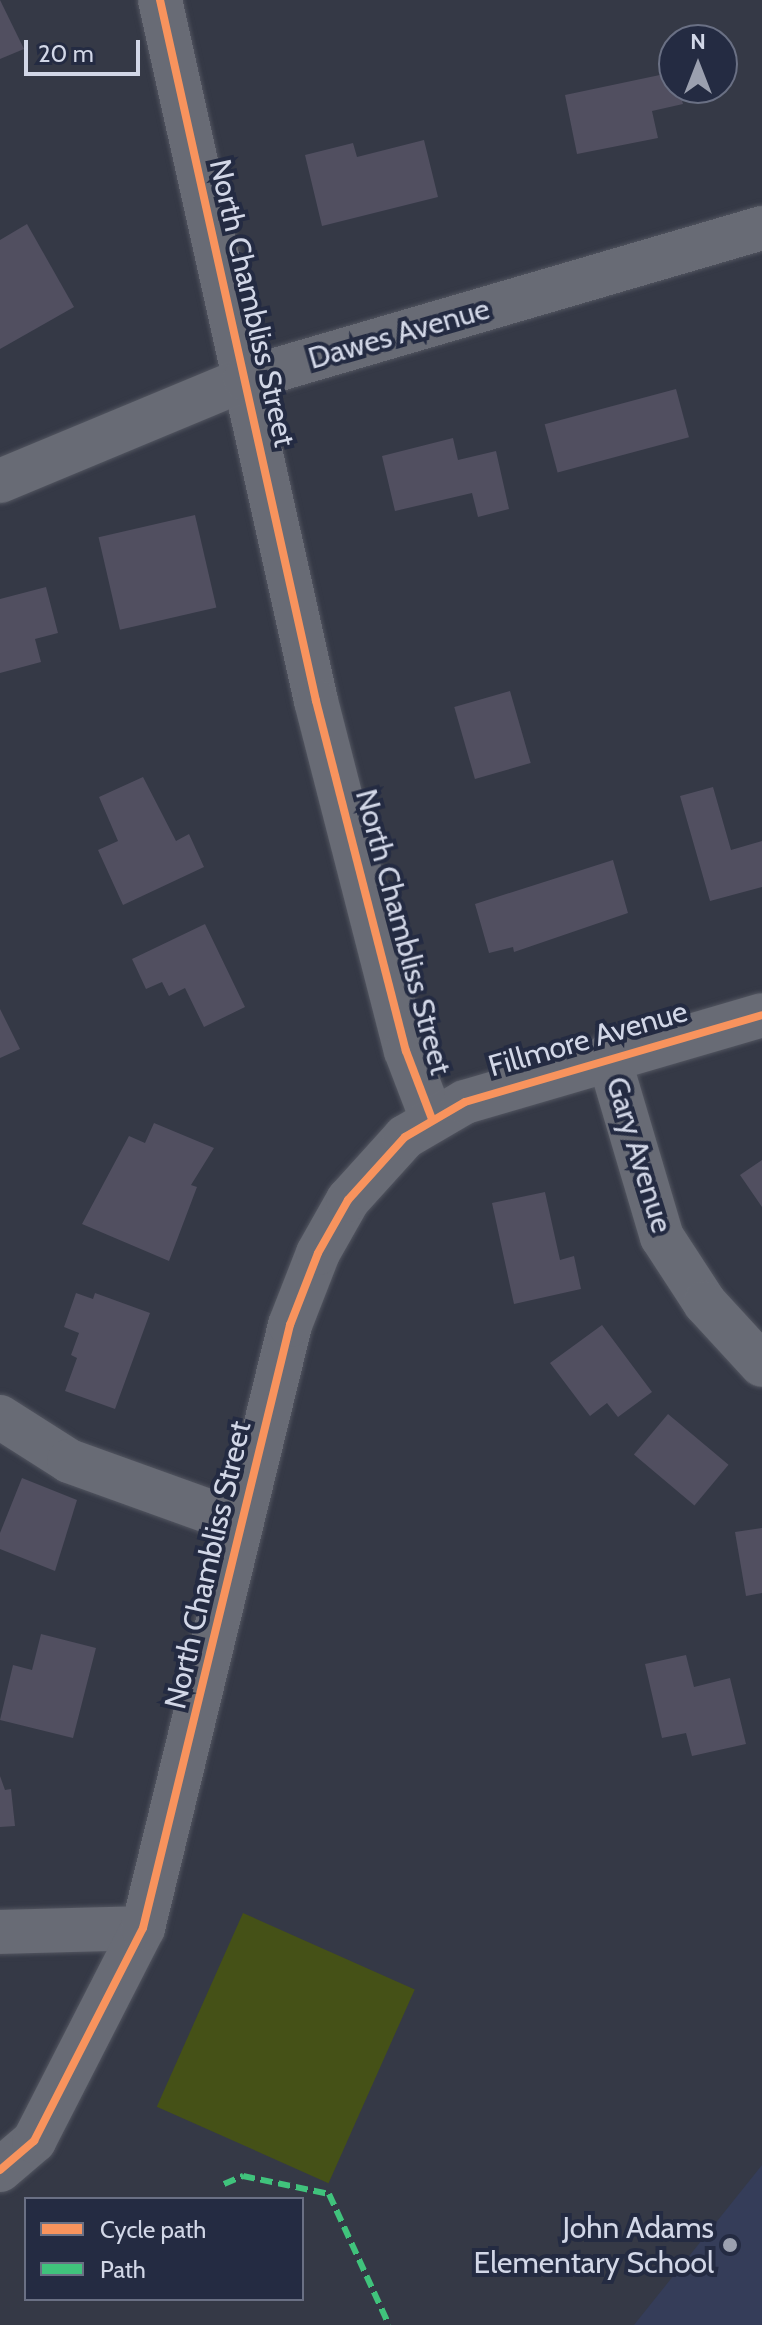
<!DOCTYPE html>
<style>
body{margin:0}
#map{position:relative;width:762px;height:2325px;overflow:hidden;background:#353946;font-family:Cabin,sans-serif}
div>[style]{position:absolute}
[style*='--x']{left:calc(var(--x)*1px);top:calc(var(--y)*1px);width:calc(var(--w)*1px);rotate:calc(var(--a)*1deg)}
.built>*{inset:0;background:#353d59}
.green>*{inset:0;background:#455117;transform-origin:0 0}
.building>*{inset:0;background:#514f60;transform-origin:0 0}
.roads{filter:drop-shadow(0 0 2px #525560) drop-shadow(0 0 2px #525560)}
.minor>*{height:44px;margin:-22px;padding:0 22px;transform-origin:22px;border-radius:22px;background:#686b75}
.quiet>*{height:6px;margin-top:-3px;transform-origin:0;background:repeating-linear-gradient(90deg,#40c37c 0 12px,transparent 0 18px)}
.cycleway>*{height:8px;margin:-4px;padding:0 4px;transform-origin:4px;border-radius:4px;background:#f8935d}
.dots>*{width:22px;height:22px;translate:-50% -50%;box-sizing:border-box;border:4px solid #242b42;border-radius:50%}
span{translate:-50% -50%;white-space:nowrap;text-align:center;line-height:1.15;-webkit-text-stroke:8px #242b42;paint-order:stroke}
.street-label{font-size:30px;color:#d2d7e7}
.poi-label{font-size:30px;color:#d2d7e7}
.right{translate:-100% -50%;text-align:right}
.legend{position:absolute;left:24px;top:2197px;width:280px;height:104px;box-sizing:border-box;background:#242b42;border:2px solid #6a7084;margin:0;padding:10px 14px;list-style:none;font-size:24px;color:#d2d7e7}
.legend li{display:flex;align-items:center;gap:16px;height:40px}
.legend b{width:40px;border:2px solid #6a7084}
.north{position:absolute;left:658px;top:24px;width:80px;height:80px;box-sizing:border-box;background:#242b42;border:2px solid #6a7084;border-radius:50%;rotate:0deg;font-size:22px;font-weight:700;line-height:32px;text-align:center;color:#d2d7e7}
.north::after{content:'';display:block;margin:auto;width:28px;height:36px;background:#9ba0af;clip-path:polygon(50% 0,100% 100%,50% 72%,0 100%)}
.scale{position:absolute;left:24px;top:40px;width:116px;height:36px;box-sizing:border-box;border:4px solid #d2d7e7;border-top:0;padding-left:10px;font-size:24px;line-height:28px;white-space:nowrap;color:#d2d7e7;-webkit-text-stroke:6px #242b42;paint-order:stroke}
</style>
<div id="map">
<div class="built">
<div style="clip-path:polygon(762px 2165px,762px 2325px,634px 2325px)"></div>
</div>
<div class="green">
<div style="left:243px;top:1913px;width:188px;height:212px;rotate:24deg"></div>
</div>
<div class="building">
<div style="clip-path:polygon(0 0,24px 49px,0 59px)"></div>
<div style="clip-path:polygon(674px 72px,683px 104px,652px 111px,658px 138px,577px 154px,565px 95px)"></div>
<div style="clip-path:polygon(424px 140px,438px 197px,322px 226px,305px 155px,353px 143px,357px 157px)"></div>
<div style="clip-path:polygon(27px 224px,74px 307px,0 349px,0 240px)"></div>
<div style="left:676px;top:389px;width:50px;height:136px;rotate:75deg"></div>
<div style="clip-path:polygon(453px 438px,458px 460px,496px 451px,509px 509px,478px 517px,472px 493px,395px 511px,382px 456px)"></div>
<div style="left:195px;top:515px;width:95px;height:99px;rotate:77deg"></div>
<div style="clip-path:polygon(46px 587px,58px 633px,35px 639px,41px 662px,0 673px,0 599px)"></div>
<div style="left:510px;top:691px;width:75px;height:58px;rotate:74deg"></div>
<div style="clip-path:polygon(143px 777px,176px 841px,189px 834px,204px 867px,123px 905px,98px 850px,118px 841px,99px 797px)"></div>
<div style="clip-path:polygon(713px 787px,731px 850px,762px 841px,762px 887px,710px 901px,680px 796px)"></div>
<div style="clip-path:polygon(613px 860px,628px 913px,514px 952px,513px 947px,489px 953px,475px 904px)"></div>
<div style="clip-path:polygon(205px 924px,245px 1007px,204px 1027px,185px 988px,169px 996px,162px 982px,146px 989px,132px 959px)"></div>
<div style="clip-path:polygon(0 1009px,20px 1049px,0 1058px)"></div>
<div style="clip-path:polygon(154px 1123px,214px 1148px,191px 1185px,197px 1187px,169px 1261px,82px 1224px,129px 1136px,145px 1143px)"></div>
<div style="clip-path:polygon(762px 1160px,762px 1207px,740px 1175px)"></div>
<div style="clip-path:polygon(545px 1192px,560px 1260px,574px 1256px,581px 1289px,514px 1304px,492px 1203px)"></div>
<div style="clip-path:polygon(76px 1293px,93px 1299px,95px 1293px,150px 1313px,115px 1409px,65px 1391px,77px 1358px,71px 1355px,79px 1333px,64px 1327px)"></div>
<div style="clip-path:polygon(602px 1325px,652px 1392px,618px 1417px,607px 1403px,590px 1416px,550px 1363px)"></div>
<div style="left:668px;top:1414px;width:79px;height:53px;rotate:40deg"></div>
<div style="clip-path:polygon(22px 1478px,77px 1500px,55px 1571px,0 1549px,0 1533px)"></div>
<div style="clip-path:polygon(762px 1528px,762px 1593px,746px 1596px,735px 1532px)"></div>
<div style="clip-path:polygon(41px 1634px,96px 1648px,73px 1738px,0 1720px,13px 1665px,32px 1670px)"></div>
<div style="clip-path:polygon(686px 1655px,694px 1687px,730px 1678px,746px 1744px,692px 1756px,686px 1733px,662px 1738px,645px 1664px)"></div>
<div style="clip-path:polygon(0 1776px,5px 1790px,11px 1789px,15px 1826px,0 1827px)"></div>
</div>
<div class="roads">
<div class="minor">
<div style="--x:160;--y:0;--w:718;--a:77.45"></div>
<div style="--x:316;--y:701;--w:361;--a:75.6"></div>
<div style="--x:406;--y:1051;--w:73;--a:69.1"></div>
<div style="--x:0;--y:481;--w:265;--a:-22.6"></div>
<div style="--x:245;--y:379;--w:539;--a:-16.28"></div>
<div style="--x:608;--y:1055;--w:190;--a:73.5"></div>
<div style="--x:662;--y:1237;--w:79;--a:56.9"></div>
<div style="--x:705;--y:1303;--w:84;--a:47.4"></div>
<div style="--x:0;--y:1417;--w:82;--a:32.5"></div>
<div style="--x:69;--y:1461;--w:183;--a:19.8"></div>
<div style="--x:0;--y:1932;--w:143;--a:-1.6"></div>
<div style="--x:0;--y:2170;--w:45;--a:-40.5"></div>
<div style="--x:34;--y:2141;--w:239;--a:-62.9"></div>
<div style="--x:143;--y:1928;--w:621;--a:-76.3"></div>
<div style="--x:290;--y:1325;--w:77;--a:-68.7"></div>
<div style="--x:318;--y:1253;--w:61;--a:-60.5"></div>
<div style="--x:348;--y:1200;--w:85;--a:-47.9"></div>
<div style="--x:405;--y:1137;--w:69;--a:-30.3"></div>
<div style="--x:465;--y:1102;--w:309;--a:-16.3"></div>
</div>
</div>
<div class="quiet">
<div style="--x:224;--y:2184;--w:21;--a:-23"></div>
<div style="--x:243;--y:2176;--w:88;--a:11.8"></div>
<div style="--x:329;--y:2194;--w:144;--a:65.4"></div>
</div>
<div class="cycleway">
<div style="--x:160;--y:0;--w:718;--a:77.45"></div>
<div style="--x:316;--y:701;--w:361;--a:75.6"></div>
<div style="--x:406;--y:1051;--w:73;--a:69.1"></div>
<div style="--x:0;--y:2170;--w:45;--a:-40.5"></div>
<div style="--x:34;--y:2141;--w:239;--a:-62.9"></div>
<div style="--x:143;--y:1928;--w:621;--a:-76.3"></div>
<div style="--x:290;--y:1325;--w:77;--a:-68.7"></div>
<div style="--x:318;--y:1253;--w:61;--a:-60.5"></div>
<div style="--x:348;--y:1200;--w:85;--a:-47.9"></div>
<div style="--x:405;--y:1137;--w:69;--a:-30.3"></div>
<div style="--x:465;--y:1102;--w:309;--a:-16.3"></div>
</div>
<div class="dots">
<div style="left:730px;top:2245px;background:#9ba0af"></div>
</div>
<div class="street-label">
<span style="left:252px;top:303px;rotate:77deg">North Chambliss Street</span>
<span style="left:399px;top:334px;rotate:-16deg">Dawes Avenue</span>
<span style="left:403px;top:932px;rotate:75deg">North Chambliss Street</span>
<span style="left:588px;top:1039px;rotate:-16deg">Fillmore Avenue</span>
<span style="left:639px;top:1155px;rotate:73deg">Gary Avenue</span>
<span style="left:208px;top:1565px;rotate:-77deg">North Chambliss Street</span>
</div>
<div class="poi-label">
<span class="right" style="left:714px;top:2245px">John Adams<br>Elementary School</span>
</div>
<ul class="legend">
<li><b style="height:10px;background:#f8935d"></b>Cycle path</li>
<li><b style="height:10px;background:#40c37c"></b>Path</li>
</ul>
<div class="north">N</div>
<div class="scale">20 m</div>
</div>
